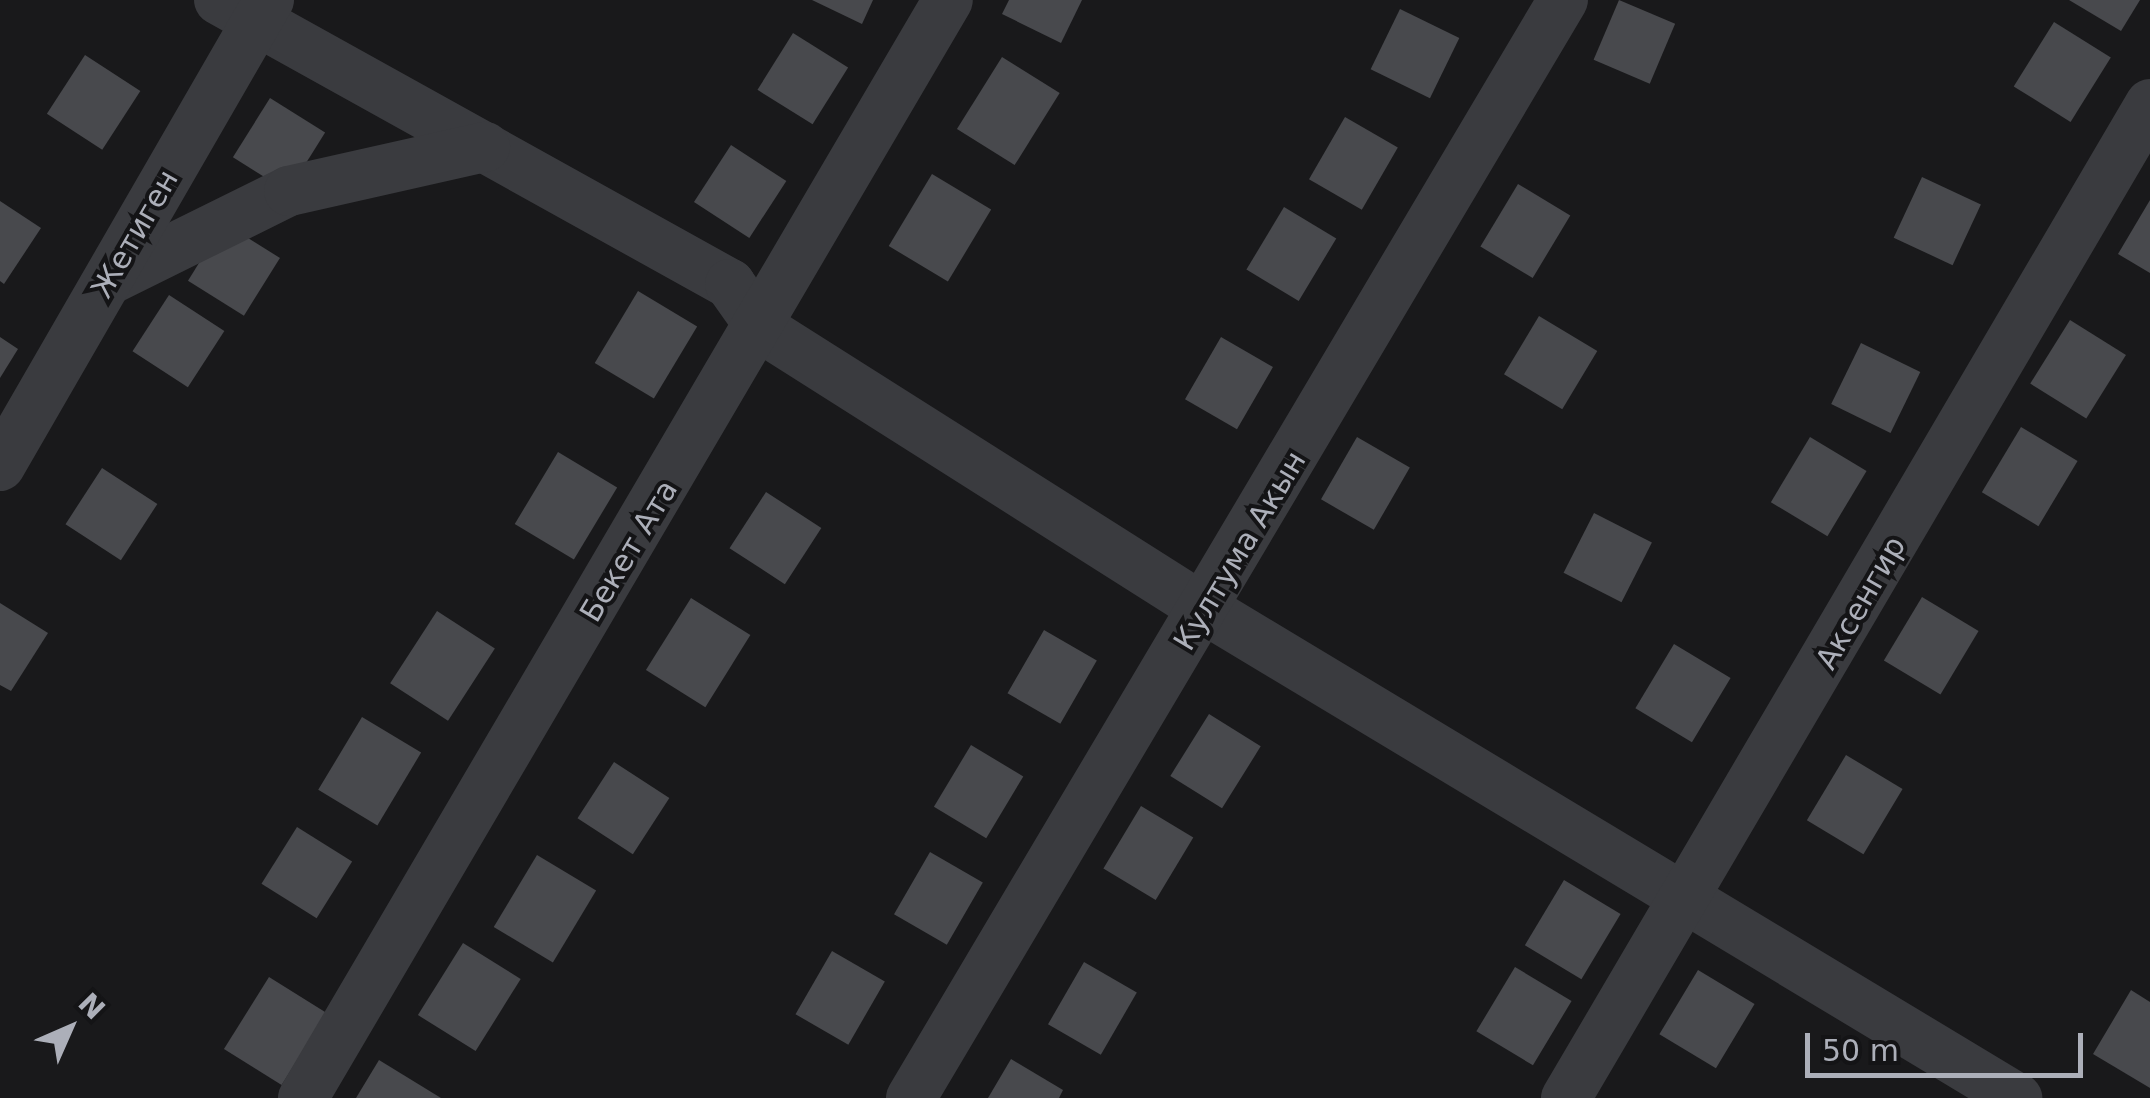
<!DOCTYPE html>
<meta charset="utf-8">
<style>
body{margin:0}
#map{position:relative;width:2150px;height:1098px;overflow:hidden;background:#19191b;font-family:"DejaVu Sans",sans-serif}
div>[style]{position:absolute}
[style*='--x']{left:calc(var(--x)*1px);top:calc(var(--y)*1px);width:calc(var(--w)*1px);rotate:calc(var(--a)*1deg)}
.building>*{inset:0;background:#48494d;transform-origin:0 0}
.minor>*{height:50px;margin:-25px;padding:0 25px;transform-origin:25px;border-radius:25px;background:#3a3b3f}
span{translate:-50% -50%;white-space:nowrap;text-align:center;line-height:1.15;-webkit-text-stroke:8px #141416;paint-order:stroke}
.street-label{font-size:30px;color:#acafb9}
.north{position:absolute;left:20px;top:978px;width:100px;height:100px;-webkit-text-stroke:8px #141416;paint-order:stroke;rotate:45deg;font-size:28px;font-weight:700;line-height:40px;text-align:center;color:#acafb9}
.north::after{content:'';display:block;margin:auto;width:35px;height:45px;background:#acafb9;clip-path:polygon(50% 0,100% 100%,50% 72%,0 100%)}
.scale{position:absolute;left:1805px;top:1033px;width:278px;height:45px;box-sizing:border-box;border:5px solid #acafb9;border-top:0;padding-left:12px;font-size:30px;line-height:35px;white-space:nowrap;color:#acafb9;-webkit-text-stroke:8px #141416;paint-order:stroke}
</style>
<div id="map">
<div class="building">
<div style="clip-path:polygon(812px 0,873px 0,862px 24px)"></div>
<div style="clip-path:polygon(1009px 0,1082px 0,1061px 43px,1002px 14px)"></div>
<div style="left:1619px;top:0;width:61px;height:65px;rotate:23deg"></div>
<div style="clip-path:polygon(2069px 0,2140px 0,2121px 31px)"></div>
<div style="left:1400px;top:9px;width:66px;height:67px;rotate:26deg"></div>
<div style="left:2054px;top:22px;width:67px;height:76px;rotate:32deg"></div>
<div style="left:793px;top:33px;width:65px;height:67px;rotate:32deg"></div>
<div style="left:85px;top:55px;width:66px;height:70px;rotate:33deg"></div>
<div style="left:1002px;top:57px;width:68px;height:85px;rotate:32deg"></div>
<div style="left:270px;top:98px;width:65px;height:70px;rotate:32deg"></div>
<div style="left:1345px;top:117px;width:61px;height:72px;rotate:30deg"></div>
<div style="left:731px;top:145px;width:66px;height:68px;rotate:33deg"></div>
<div style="left:932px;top:174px;width:69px;height:84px;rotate:31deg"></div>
<div style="left:1922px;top:177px;width:65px;height:67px;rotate:25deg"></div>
<div style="left:1518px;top:184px;width:61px;height:73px;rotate:31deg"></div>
<div style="clip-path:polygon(2150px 200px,2150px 273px,2118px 254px)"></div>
<div style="clip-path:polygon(0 201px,41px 228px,4px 284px,0 281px)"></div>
<div style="left:1284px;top:207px;width:61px;height:73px;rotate:31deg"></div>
<div style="left:224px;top:223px;width:66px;height:68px;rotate:32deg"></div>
<div style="left:638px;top:291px;width:69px;height:84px;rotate:31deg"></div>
<div style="left:169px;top:295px;width:66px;height:67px;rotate:33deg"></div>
<div style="left:1539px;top:316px;width:68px;height:68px;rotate:31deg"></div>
<div style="left:2070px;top:320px;width:66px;height:75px;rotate:32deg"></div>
<div style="clip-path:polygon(0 337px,18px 349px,0 378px)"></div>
<div style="left:1221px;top:337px;width:60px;height:72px;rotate:30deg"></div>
<div style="left:1861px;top:343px;width:66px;height:68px;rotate:26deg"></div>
<div style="left:2021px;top:427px;width:66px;height:76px;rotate:31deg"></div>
<div style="left:1357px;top:437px;width:61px;height:72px;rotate:30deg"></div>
<div style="left:1810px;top:437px;width:66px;height:76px;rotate:31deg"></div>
<div style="left:558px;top:452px;width:69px;height:84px;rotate:31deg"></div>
<div style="left:102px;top:468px;width:66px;height:67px;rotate:33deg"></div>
<div style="left:766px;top:492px;width:66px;height:67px;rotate:33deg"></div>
<div style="left:1594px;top:513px;width:65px;height:67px;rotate:27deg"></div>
<div style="left:1922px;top:597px;width:66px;height:74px;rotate:31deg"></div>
<div style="left:691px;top:598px;width:70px;height:85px;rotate:32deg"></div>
<div style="clip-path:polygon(0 603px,48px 633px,11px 691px,0 685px)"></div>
<div style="left:437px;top:611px;width:69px;height:86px;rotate:33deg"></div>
<div style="left:1044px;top:630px;width:61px;height:73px;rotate:30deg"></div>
<div style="left:1674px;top:644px;width:66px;height:75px;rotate:31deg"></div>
<div style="left:1209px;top:714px;width:61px;height:73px;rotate:32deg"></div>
<div style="left:362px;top:717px;width:69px;height:85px;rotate:31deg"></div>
<div style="left:971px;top:745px;width:61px;height:72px;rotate:31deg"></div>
<div style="left:1846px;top:755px;width:66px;height:76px;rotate:31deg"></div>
<div style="left:614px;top:762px;width:66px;height:67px;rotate:33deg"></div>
<div style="left:1141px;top:806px;width:61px;height:73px;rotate:31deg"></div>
<div style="left:297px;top:827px;width:65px;height:67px;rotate:32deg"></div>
<div style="left:930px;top:852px;width:61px;height:72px;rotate:30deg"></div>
<div style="left:537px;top:855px;width:69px;height:84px;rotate:31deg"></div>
<div style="left:1564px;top:880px;width:66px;height:76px;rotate:31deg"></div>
<div style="left:463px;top:943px;width:68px;height:85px;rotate:32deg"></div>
<div style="left:832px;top:951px;width:61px;height:73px;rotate:30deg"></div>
<div style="left:1084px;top:962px;width:61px;height:72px;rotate:30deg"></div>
<div style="left:1515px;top:967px;width:66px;height:75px;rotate:31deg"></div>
<div style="left:1698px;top:970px;width:66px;height:75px;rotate:31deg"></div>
<div style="left:269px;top:977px;width:68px;height:85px;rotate:32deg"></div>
<div style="clip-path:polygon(2131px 990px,2150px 1002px,2150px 1088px,2093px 1054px)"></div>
<div style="clip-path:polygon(1011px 1059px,1063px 1090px,1059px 1098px,988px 1098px)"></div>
<div style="clip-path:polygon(379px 1060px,441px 1098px,356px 1098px)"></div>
</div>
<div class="minor">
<div style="--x:219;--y:0;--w:585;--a:29.06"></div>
<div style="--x:730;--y:284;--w:54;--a:54.8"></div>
<div style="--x:761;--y:328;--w:527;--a:32.36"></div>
<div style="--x:1206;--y:610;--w:947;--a:31.04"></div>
<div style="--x:109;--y:280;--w:201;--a:-26.3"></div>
<div style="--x:289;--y:191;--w:201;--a:-12.7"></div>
<div style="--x:0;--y:466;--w:538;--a:-60"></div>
<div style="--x:303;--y:1098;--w:1273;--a:-59.57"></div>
<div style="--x:911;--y:1098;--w:1277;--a:-59.3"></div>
<div style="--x:1566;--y:1098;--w:1153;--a:-59.56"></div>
</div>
<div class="street-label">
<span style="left:135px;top:234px;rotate:-60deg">Жетиген</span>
<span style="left:629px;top:551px;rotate:-59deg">Бекет Ата</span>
<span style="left:1240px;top:551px;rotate:-59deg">Култума Акын</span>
<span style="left:1861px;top:603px;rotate:-60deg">Аксенгир</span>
</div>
<div class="north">N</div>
<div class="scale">50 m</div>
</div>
